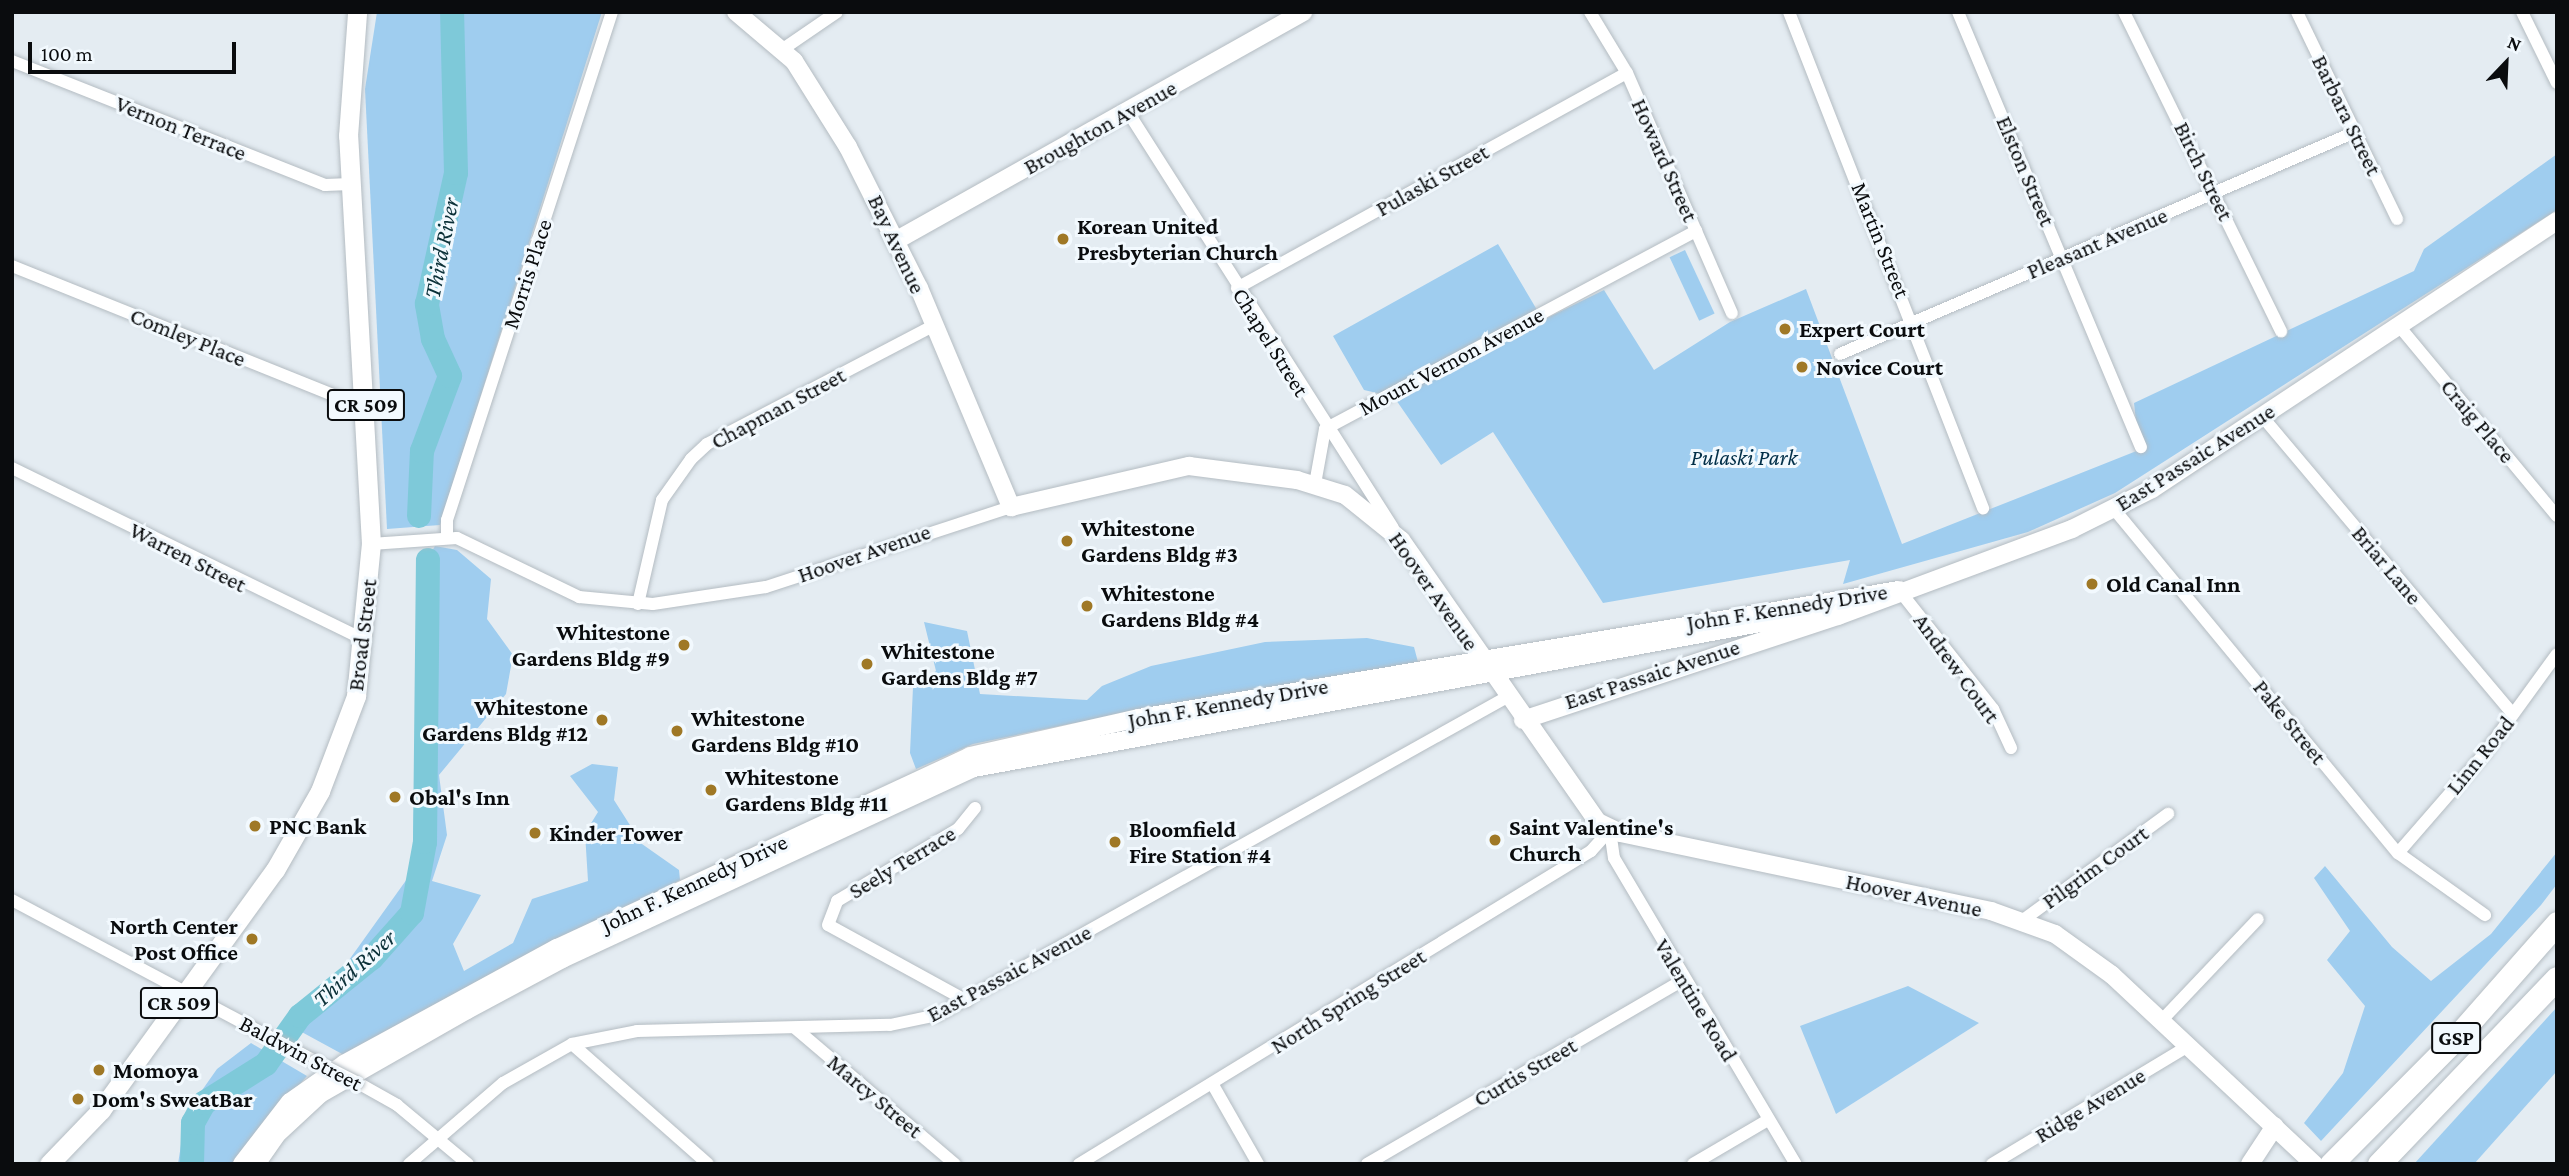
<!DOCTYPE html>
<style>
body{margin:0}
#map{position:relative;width:2569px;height:1176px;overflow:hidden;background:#e4ecf2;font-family:"Crimson Pro",serif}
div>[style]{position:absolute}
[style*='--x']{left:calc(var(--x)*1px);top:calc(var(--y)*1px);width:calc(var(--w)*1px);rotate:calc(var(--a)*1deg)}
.green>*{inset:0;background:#9fcdef;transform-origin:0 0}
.river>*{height:24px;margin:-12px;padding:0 12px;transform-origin:12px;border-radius:12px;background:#7ec9d9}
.roads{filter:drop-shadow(0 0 2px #b4bcc2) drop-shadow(0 0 2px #b4bcc2)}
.street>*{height:12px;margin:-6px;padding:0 6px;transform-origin:6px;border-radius:6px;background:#fff}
.secondary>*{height:18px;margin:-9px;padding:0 9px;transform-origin:9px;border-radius:9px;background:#fff}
.primary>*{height:19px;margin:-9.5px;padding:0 9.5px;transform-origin:9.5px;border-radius:9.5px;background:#fff}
.highway>*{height:23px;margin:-11.5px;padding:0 11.5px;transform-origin:11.5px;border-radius:11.5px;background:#fff}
.bridges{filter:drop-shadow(0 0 2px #b4bcc2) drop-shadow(0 0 2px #b4bcc2)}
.street-bridge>*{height:12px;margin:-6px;padding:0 6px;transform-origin:6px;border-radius:6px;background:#fff}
.dots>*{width:19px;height:19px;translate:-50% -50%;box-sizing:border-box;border:4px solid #f2f9fe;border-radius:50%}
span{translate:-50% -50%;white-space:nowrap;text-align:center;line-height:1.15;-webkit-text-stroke:6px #f2f9fe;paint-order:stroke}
.shield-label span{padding:2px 5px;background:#f2f9fe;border:2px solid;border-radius:5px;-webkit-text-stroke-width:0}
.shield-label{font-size:21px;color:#0a0c0e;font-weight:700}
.street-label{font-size:23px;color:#0a0c0e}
.poi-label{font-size:23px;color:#0a0c0e;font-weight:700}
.left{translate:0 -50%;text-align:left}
.right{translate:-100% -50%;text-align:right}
.park-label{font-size:23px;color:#022f48;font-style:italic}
.water-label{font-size:24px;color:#0b3038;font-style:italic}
.frame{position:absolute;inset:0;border:14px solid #0a0c0e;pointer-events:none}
.north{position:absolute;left:2471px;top:28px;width:70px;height:70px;-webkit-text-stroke:5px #f2f9fe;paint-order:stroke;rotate:23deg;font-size:19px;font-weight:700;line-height:28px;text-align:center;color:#0a0c0e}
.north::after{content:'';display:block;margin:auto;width:24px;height:32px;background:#0a0c0e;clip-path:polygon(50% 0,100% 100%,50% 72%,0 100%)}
.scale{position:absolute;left:28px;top:42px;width:208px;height:32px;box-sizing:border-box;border:4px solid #0a0c0e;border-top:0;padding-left:9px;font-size:21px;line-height:24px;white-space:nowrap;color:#0a0c0e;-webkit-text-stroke:5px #f2f9fe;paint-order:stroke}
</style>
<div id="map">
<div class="green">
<div style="clip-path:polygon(377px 12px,602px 12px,440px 525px,387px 529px,365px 89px)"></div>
<div style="clip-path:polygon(2557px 154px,2557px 210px,2115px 493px,2028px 532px,1843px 584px,1850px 560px,1603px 603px,1493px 432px,1441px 465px,1394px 397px,1364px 390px,1333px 336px,1498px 244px,1543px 320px,1604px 290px,1654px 370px,1730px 322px,1806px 289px,1902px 544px,2139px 450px,2134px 403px,2414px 271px,2424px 249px)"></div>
<div style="left:1685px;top:250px;width:70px;height:17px;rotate:65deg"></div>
<div style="clip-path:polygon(435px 546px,457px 550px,491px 579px,487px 619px,513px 655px,506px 694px,439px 775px,447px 835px,432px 881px,481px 895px,453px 944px,464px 971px,513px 943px,532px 899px,588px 881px,585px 833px,598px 812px,570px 776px,592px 764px,618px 767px,614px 800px,642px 844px,679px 870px,680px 880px,344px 1055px,287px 1024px,344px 967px,412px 872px,421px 570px)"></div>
<div style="clip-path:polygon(924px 622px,967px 631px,980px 694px,1087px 700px,1102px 686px,1151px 666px,1265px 642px,1367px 638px,1414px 647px,1418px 662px,1069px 724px,973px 744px,916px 769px,910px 753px,913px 687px,936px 671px)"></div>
<div style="clip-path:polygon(2557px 852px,2557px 884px,2541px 905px,2321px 1141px,2304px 1123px,2343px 1073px,2365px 1006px,2327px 960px,2350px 931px,2314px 878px,2325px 866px,2392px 947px,2431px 981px,2491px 934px)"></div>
<div style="clip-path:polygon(1908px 986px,1979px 1023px,1836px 1114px,1800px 1026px)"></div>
<div style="clip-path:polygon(2557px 1007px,2557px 1071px,2474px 1164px,2414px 1164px)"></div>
<div style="clip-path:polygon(251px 1043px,307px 1076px,249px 1141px,237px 1164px,178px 1164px,186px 1113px,217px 1069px)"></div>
</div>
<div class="river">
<div style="--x:419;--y:516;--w:65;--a:-87.4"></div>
<div style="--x:422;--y:451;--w:80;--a:-69.5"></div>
<div style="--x:450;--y:376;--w:41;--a:-114.7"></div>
<div style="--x:433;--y:339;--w:36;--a:-100"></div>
<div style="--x:427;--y:304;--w:134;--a:-77.5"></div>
<div style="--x:456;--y:173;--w:161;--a:-91.4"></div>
<div style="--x:192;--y:1164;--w:41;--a:-88.6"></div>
<div style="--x:193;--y:1123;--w:23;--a:-61"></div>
<div style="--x:204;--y:1103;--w:73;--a:-32.2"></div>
<div style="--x:266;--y:1064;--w:59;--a:-54.7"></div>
<div style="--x:300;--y:1016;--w:92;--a:-38.9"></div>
<div style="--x:372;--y:958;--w:60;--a:-48.4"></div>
<div style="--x:412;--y:913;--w:72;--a:-79.6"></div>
<div style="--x:425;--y:842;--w:282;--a:-89.4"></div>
</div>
<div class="roads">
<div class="street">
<div style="--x:1590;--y:12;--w:71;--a:58.8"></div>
<div style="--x:1627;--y:73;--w:262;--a:66.4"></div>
<div style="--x:1789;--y:12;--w:533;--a:68.64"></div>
<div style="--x:1958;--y:12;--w:472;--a:67.2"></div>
<div style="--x:2124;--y:12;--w:356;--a:63.8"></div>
<div style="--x:2297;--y:12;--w:230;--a:64.2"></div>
<div style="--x:2522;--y:12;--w:79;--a:63.8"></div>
<div style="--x:783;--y:49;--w:65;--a:-34.4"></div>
<div style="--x:12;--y:61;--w:337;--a:21.6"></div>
<div style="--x:325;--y:185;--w:26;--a:-2"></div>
<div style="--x:1128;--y:112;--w:493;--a:57.5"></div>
<div style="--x:12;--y:266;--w:361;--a:21.9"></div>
<div style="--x:347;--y:401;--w:19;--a:0"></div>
<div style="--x:1237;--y:288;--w:445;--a:-28.9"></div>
<div style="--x:2399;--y:326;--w:247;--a:50.3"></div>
<div style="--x:1840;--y:354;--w:561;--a:-23.32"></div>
<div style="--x:2261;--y:415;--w:391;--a:49.9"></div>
<div style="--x:12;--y:468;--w:393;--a:26"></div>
<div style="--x:1315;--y:484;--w:56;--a:-79.7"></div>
<div style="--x:1325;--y:429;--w:421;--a:-28.1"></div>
<div style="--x:2114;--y:509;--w:446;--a:50.5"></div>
<div style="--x:2398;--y:853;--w:107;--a:35.5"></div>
<div style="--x:447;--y:537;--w:17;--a:-90"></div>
<div style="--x:447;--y:520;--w:534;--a:-72.01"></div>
<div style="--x:371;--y:544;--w:86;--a:-4"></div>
<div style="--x:457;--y:538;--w:136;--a:25.8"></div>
<div style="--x:579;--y:597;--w:74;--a:5.4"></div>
<div style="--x:653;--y:604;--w:114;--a:-8.6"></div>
<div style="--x:766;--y:587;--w:258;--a:-18.1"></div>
<div style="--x:1899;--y:590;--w:152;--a:51.7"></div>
<div style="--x:1993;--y:709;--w:43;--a:65.2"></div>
<div style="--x:638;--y:604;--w:107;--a:-77"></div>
<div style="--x:662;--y:500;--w:50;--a:-54.7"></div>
<div style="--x:691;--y:459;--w:22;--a:-43"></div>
<div style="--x:707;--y:444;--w:255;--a:-27.6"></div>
<div style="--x:1610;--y:830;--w:28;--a:82"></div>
<div style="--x:1614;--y:858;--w:356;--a:59.3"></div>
<div style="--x:2398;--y:853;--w:133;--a:-49"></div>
<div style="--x:2485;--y:753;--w:122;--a:-54"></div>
<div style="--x:12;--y:900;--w:343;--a:28"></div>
<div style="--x:2023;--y:920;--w:180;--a:-36.2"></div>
<div style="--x:967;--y:1001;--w:158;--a:-151.3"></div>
<div style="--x:828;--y:925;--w:26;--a:-69"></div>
<div style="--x:837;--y:901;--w:141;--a:-30.8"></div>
<div style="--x:958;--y:829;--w:27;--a:-51"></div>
<div style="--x:2162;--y:1020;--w:139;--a:-46.5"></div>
<div style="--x:795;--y:1028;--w:210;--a:40.4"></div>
<div style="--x:572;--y:1044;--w:181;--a:41.4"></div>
<div style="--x:358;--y:1083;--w:45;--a:29.4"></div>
<div style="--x:397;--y:1105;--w:92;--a:39.7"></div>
<div style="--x:1213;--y:1085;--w:91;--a:60.3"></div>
<div style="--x:409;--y:1164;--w:124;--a:-40.8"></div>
<div style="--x:503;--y:1083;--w:79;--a:-29.5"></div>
<div style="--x:572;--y:1044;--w:66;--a:-11.3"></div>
<div style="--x:637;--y:1031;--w:253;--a:-1.4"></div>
<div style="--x:890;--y:1025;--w:49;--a:-11.8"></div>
<div style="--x:938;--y:1015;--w:652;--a:-29.2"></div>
<div style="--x:1079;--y:1164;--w:600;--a:-31.44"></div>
<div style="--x:1591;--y:851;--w:28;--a:-48"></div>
<div style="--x:1367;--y:1164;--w:366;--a:-30.2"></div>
<div style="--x:1693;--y:1164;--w:87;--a:-30.4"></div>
<div style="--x:1992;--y:1164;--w:229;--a:-31"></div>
</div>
<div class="secondary">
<div style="--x:736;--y:12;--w:76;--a:40.2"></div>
<div style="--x:794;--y:61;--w:102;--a:57.9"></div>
<div style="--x:848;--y:147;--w:158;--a:63.3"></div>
<div style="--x:919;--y:288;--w:238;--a:67.2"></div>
<div style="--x:1011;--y:507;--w:183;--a:-13"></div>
<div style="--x:1189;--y:466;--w:109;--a:7.4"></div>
<div style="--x:1297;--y:480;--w:50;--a:17.4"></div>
<div style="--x:1345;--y:495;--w:72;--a:38.8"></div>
<div style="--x:1401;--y:540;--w:344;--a:55.1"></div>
<div style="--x:1598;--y:822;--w:25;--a:26"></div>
<div style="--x:1621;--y:833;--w:378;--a:11.9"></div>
<div style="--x:1991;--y:911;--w:68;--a:19.8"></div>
<div style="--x:2055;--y:934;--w:70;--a:35.7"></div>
<div style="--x:2112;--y:975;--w:277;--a:43.1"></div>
<div style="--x:897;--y:240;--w:466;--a:-29.3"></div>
<div style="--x:1523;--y:720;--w:332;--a:-18.3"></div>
<div style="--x:1838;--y:616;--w:250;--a:-20.4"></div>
<div style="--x:2072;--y:529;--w:89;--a:-26.6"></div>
<div style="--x:2152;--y:489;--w:486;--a:-33.5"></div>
<div style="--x:242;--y:1164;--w:78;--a:-52.3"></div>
<div style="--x:290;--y:1102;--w:66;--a:-35.1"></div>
<div style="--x:344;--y:1064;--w:243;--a:-28.6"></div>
<div style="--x:557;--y:948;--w:455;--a:-24.9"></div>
<div style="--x:970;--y:756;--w:173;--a:-12.7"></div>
<div style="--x:1139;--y:718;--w:771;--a:-9.56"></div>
<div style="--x:256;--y:1164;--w:35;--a:-55"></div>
<div style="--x:276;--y:1135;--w:60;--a:-43"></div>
<div style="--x:320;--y:1094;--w:169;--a:-29.7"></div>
<div style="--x:467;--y:1010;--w:108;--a:-28.2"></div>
<div style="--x:562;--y:959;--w:454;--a:-24.9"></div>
<div style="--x:974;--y:768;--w:865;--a:-10.45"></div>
<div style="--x:2250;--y:1164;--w:45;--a:-56.7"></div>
</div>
<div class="primary">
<div style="--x:49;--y:1164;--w:75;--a:-46.1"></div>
<div style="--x:101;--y:1110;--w:296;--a:-54.1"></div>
<div style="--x:275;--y:870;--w:91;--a:-60.3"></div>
<div style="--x:320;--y:791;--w:102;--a:-69.2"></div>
<div style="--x:356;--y:696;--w:153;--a:-84.4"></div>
<div style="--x:371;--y:544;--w:409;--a:-93.2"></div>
<div style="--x:348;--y:136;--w:124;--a:-85.8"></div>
</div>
<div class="highway">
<div style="--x:2331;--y:1164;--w:173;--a:-45.2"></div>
<div style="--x:2453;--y:1041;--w:157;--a:-48.6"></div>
<div style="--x:2379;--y:1164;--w:257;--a:-46.3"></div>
</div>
</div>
<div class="bridges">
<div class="street-bridge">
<div style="--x:315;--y:1061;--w:48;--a:27.1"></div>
</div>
</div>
<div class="dots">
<div style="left:1063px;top:239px;background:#9f7826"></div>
<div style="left:1785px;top:329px;background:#9f7826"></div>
<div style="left:1802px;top:367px;background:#9f7826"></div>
<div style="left:1067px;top:541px;background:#9f7826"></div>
<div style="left:2092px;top:584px;background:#9f7826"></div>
<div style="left:1087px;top:606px;background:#9f7826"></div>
<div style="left:684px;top:645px;background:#9f7826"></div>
<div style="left:867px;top:664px;background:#9f7826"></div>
<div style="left:602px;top:720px;background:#9f7826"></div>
<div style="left:677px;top:731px;background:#9f7826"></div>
<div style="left:711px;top:790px;background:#9f7826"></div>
<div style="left:395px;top:797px;background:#9f7826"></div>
<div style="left:255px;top:826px;background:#9f7826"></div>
<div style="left:535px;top:833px;background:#9f7826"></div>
<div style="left:1495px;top:840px;background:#9f7826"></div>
<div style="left:1115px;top:842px;background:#9f7826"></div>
<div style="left:252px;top:939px;background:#9f7826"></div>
<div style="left:99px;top:1070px;background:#9f7826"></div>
<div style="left:78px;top:1099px;background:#9f7826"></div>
</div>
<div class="shield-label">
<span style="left:366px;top:405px">CR 509</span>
<span style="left:179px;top:1003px">CR 509</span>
<span style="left:2456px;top:1038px">GSP</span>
</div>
<div class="street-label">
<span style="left:2347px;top:115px;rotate:64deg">Barbara Street</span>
<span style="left:1100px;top:127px;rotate:-29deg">Broughton Avenue</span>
<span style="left:181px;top:128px;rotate:22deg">Vernon Terrace</span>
<span style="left:1665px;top:160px;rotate:66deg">Howard Street</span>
<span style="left:2026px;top:171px;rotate:67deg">Elston Street</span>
<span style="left:2204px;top:171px;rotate:64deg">Birch Street</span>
<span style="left:1432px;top:180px;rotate:-29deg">Pulaski Street</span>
<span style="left:1881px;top:240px;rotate:68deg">Martin Street</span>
<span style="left:2097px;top:243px;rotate:-23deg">Pleasant Avenue</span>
<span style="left:897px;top:244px;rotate:65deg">Bay Avenue</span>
<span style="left:527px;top:274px;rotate:-72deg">Morris Place</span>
<span style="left:188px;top:337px;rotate:22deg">Comley Place</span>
<span style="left:1271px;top:342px;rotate:58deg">Chapel Street</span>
<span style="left:1451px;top:361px;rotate:-28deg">Mount Vernon Avenue</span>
<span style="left:778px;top:408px;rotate:-28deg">Chapman Street</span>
<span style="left:2478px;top:421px;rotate:50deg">Craig Place</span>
<span style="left:2195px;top:457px;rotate:-32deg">East Passaic Avenue</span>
<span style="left:864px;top:553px;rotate:-19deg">Hoover Avenue</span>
<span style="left:188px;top:557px;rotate:27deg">Warren Street</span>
<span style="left:2387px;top:565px;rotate:50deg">Briar Lane</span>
<span style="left:1434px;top:591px;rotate:55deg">Hoover Avenue</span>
<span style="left:1787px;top:607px;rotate:-9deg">John F. Kennedy Drive</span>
<span style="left:362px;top:635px;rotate:-83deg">Broad Street</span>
<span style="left:1957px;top:668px;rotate:54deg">Andrew Court</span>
<span style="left:1652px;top:674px;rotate:-18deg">East Passaic Avenue</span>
<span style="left:1228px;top:703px;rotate:-10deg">John F. Kennedy Drive</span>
<span style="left:2290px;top:722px;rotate:51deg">Pake Street</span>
<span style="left:2480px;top:755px;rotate:-51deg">Linn Road</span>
<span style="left:902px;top:862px;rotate:-31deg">Seely Terrace</span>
<span style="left:2095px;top:867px;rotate:-36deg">Pilgrim Court</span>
<span style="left:694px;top:883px;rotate:-25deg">John F. Kennedy Drive</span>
<span style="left:1914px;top:895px;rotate:12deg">Hoover Avenue</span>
<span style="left:1009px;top:973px;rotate:-28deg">East Passaic Avenue</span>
<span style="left:1696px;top:1000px;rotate:59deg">Valentine Road</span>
<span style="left:1348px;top:1001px;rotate:-32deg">North Spring Street</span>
<span style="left:301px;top:1053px;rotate:28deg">Baldwin Street</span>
<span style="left:1525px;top:1072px;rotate:-30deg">Curtis Street</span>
<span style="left:875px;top:1096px;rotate:40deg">Marcy Street</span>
<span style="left:2090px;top:1105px;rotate:-31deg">Ridge Avenue</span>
</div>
<div class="poi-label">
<span class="left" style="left:1077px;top:239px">Korean United<br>Presbyterian Church</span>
<span class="left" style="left:1799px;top:329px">Expert Court</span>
<span class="left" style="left:1816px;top:367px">Novice Court</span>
<span class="left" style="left:1081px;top:541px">Whitestone<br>Gardens Bldg #3</span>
<span class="left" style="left:2106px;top:584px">Old Canal Inn</span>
<span class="left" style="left:1101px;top:606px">Whitestone<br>Gardens Bldg #4</span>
<span class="right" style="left:670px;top:645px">Whitestone<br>Gardens Bldg #9</span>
<span class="left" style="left:881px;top:664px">Whitestone<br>Gardens Bldg #7</span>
<span class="right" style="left:588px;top:720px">Whitestone<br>Gardens Bldg #12</span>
<span class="left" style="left:691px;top:731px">Whitestone<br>Gardens Bldg #10</span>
<span class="left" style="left:725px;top:790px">Whitestone<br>Gardens Bldg #11</span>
<span class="left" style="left:409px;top:797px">Obal's Inn</span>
<span class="left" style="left:269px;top:826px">PNC Bank</span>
<span class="left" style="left:1509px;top:840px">Saint Valentine's<br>Church</span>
<span class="left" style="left:1129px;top:842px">Bloomfield<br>Fire Station #4</span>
<span class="left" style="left:549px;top:833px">Kinder Tower</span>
<span class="right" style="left:238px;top:939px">North Center<br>Post Office</span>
<span class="left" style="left:113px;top:1070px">Momoya</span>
<span class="left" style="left:92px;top:1099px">Dom's SweatBar</span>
</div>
<div class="park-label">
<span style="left:1744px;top:457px">Pulaski Park</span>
</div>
<div class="water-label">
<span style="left:441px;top:248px;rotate:-79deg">Third River</span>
<span style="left:354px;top:968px;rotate:-42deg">Third River</span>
</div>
<div class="frame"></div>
<div class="north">N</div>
<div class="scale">100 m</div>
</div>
